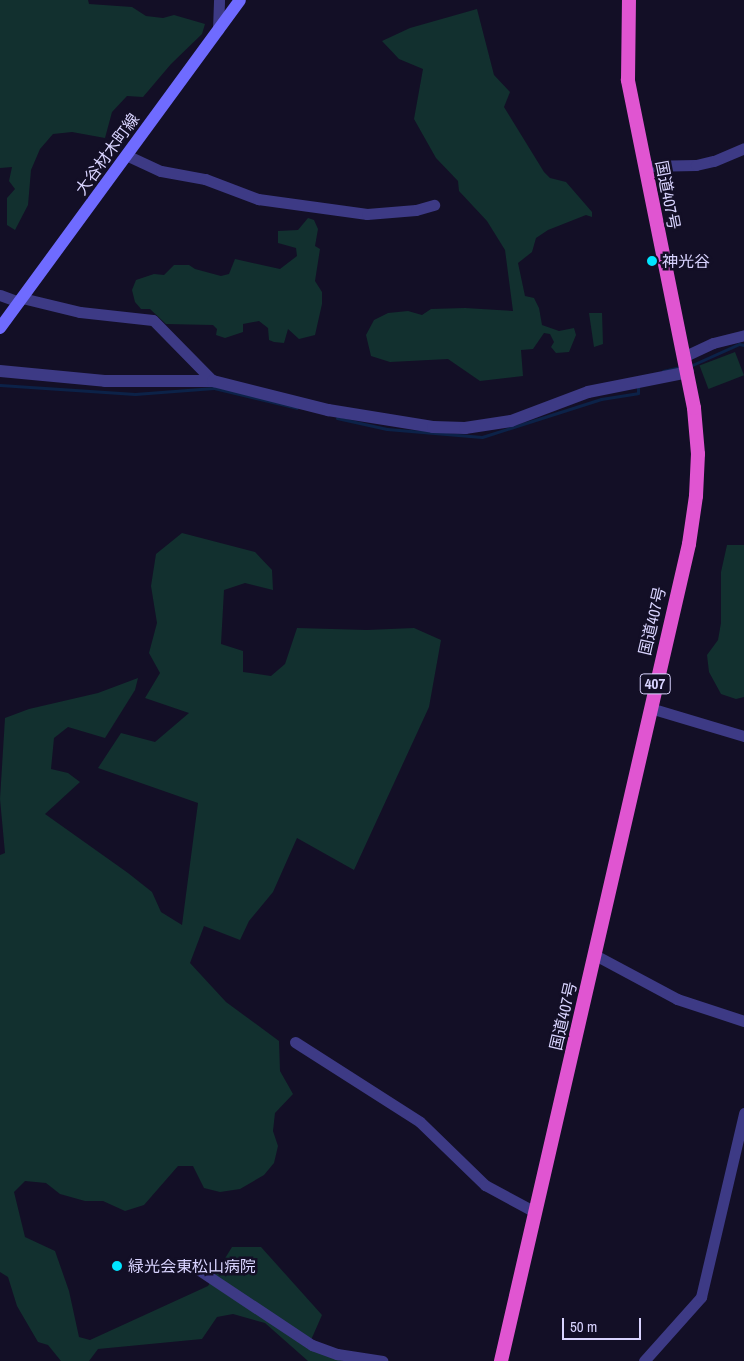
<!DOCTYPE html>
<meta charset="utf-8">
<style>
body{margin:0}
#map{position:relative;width:744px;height:1361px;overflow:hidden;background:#130f26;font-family:"Archivo Narrow","Noto Sans JP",sans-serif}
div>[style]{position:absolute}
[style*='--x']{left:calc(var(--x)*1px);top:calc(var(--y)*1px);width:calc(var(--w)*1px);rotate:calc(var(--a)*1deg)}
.green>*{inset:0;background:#12302f;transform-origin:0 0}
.stream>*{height:3px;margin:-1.5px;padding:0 1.5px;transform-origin:1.5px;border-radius:1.5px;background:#0c2248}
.minor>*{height:11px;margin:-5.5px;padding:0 5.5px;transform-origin:5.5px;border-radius:5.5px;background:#3d3a85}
.tertiary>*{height:12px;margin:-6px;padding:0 6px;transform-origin:6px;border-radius:6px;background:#3d3a85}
.secondary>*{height:12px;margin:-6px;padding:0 6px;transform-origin:6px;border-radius:6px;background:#6f6bff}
.trunk>*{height:14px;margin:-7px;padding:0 7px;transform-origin:7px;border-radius:7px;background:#e055d1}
.dots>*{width:14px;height:14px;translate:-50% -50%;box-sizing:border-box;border:2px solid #130f26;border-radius:50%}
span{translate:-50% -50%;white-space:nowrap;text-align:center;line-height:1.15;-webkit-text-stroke:5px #130f26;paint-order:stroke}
.shield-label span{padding:1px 4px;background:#130f26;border:1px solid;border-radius:4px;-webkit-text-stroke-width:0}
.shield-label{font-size:15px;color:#d9d4ff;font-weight:700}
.street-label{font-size:16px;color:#d9d4ff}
.poi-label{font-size:16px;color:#d9d4ff}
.left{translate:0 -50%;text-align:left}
.scale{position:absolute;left:562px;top:1318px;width:79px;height:22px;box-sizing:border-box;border:2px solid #d9d4ff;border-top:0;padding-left:6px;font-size:15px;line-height:18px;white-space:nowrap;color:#d9d4ff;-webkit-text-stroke:4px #130f26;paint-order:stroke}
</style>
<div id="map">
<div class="green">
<div style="clip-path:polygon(0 0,88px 0,89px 4px,132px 7px,146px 16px,163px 18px,174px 15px,205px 24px,202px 34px,171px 64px,143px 97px,127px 96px,112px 112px,105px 138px,72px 132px,53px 134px,40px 149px,31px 170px,28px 205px,15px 230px,7px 225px,7px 198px,15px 189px,9px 181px,12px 167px,0 168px)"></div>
<div style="clip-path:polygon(477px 9px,494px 75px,510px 92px,504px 107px,544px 172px,550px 178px,566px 182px,592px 212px,592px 217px,586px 215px,548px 230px,536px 238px,532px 252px,518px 263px,525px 296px,534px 298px,539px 308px,542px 325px,559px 331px,574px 328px,576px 335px,569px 352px,556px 353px,551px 347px,554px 342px,550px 334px,544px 333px,533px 349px,521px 350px,523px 376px,480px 381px,448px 359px,390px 362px,371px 356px,366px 335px,374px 320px,388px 313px,408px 311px,422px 315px,431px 309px,465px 308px,513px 311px,505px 250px,487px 221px,459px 191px,458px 181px,436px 158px,414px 119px,423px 69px,399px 59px,382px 41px,410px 28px)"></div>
<div style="clip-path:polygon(308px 218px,314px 220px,318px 229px,315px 246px,320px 249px,315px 281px,322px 292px,322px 304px,315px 335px,299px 339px,288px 329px,284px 343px,274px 342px,269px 340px,268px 328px,259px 321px,243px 324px,243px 332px,225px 338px,216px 335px,217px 329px,213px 325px,166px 324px,150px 309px,141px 309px,135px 302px,132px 290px,136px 280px,154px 274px,164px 275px,174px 265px,189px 265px,195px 269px,221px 276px,229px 274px,235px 259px,280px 269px,297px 256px,296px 248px,278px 243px,278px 231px,298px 230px)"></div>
<div style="clip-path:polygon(589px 313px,602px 313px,603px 344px,594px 347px)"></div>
<div style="left:735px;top:352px;width:25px;height:38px;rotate:69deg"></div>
<div style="clip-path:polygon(182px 533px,255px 552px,272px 570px,273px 590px,245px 583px,224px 590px,221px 644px,243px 651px,243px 672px,271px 676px,285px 664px,297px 628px,367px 630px,414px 628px,441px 640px,429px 707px,354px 870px,297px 838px,273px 892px,249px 921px,240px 940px,204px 926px,190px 963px,226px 1002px,279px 1041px,280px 1071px,293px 1094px,275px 1113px,273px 1131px,278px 1146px,274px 1163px,264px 1175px,240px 1189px,220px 1192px,204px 1188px,193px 1166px,178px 1166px,144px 1205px,125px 1211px,103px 1201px,85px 1201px,60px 1194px,46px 1183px,25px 1181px,14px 1192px,25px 1237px,55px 1251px,69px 1291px,79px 1337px,90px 1340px,208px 1286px,232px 1247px,261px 1247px,322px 1315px,311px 1340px,343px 1361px,308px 1361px,265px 1323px,233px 1314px,217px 1317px,202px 1339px,98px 1349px,89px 1361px,61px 1361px,48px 1345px,38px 1342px,17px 1306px,8px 1277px,0 1272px,0 855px,5px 853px,0 799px,5px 718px,29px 709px,98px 693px,138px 678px,135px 690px,105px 738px,68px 727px,54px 738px,51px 769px,68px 773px,80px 782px,45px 814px,128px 873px,152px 892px,161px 912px,182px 925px,198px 803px,98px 768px,121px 733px,155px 742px,189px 713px,145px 698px,160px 673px,149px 653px,157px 623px,151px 586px,156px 554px)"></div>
<div style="clip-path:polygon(727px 545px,744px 545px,744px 697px,736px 699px,721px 694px,709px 672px,707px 655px,718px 640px,721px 623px,721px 572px)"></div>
</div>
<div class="stream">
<div style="--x:690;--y:366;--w:54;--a:-24.2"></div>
<div style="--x:739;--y:344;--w:5;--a:11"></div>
<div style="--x:663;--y:371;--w:18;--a:-13"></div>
<div style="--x:0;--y:385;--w:135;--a:3.8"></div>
<div style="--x:135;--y:394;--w:79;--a:-4.3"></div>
<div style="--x:214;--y:388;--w:85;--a:13.5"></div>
<div style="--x:337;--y:418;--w:51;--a:12.4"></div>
<div style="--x:387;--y:429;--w:95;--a:4.8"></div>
<div style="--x:482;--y:437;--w:125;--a:-17.7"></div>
<div style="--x:601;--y:399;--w:37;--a:-9"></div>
<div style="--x:638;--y:393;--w:9;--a:-90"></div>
</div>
<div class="minor">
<div style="--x:218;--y:30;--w:30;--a:-88"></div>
<div style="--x:126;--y:155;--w:38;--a:25"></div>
<div style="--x:161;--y:171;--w:45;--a:10.3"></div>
<div style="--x:205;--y:179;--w:57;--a:20.7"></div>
<div style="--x:258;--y:199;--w:110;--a:7.8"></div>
<div style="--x:367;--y:214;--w:49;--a:-4.7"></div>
<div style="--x:416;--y:210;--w:19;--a:-16"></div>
<div style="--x:645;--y:166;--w:51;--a:-1.1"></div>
<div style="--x:696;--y:165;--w:18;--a:-13"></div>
<div style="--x:714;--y:161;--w:33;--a:-23"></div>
<div style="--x:0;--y:295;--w:20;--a:20"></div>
<div style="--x:22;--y:298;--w:60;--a:13.6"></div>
<div style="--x:80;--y:312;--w:73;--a:6.3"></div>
<div style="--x:153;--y:320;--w:86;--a:45.5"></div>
<div style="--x:683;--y:357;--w:33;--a:-25"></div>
<div style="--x:713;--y:343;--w:32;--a:-14"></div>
<div style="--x:650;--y:708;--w:98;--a:16.6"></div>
<div style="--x:595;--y:955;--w:93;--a:28.2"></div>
<div style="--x:677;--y:999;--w:71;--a:18.2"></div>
<div style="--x:295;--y:1042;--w:148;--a:32.6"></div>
<div style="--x:420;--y:1122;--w:91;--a:44.1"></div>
<div style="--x:485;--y:1185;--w:55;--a:28.4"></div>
<div style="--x:199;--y:1270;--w:136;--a:33.6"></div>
<div style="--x:312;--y:1345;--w:27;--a:20"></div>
<div style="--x:337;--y:1354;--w:46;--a:8.8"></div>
<div style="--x:644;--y:1361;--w:86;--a:-48.3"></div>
<div style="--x:701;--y:1297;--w:189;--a:-76.8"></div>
</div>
<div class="tertiary">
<div style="--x:0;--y:371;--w:105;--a:5.4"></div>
<div style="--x:105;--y:381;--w:108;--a:0"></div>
<div style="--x:213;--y:381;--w:119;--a:14.2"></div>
<div style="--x:328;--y:410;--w:106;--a:9.2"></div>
<div style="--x:433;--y:427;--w:32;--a:2"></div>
<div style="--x:465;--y:428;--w:47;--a:-8.7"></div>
<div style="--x:511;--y:421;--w:82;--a:-20.6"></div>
<div style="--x:588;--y:392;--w:102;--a:-11.3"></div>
</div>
<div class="secondary">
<div style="--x:0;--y:328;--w:406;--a:-53.8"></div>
</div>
<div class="trunk">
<div style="--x:501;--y:1361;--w:838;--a:-77.04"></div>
<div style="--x:689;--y:544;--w:49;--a:-81.7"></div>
<div style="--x:696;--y:496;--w:42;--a:-87.3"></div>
<div style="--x:698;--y:454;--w:46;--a:-95"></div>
<div style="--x:694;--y:408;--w:335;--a:-101.4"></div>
<div style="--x:628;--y:80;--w:80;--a:-89.3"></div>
</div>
<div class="dots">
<div style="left:652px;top:261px;background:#00e5ff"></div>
<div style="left:117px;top:1266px;background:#00e5ff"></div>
</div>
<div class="shield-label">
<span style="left:655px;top:684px">407</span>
</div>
<div class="street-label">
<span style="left:107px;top:154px;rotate:-54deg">大谷材木町線</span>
<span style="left:668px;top:195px;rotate:79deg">国道407号</span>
<span style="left:652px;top:621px;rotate:-77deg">国道407号</span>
<span style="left:563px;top:1016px;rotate:-77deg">国道407号</span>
</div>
<div class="poi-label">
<span class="left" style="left:662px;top:261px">神光谷</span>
<span class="left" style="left:128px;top:1266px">緑光会東松山病院</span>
</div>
<div class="scale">50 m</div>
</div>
